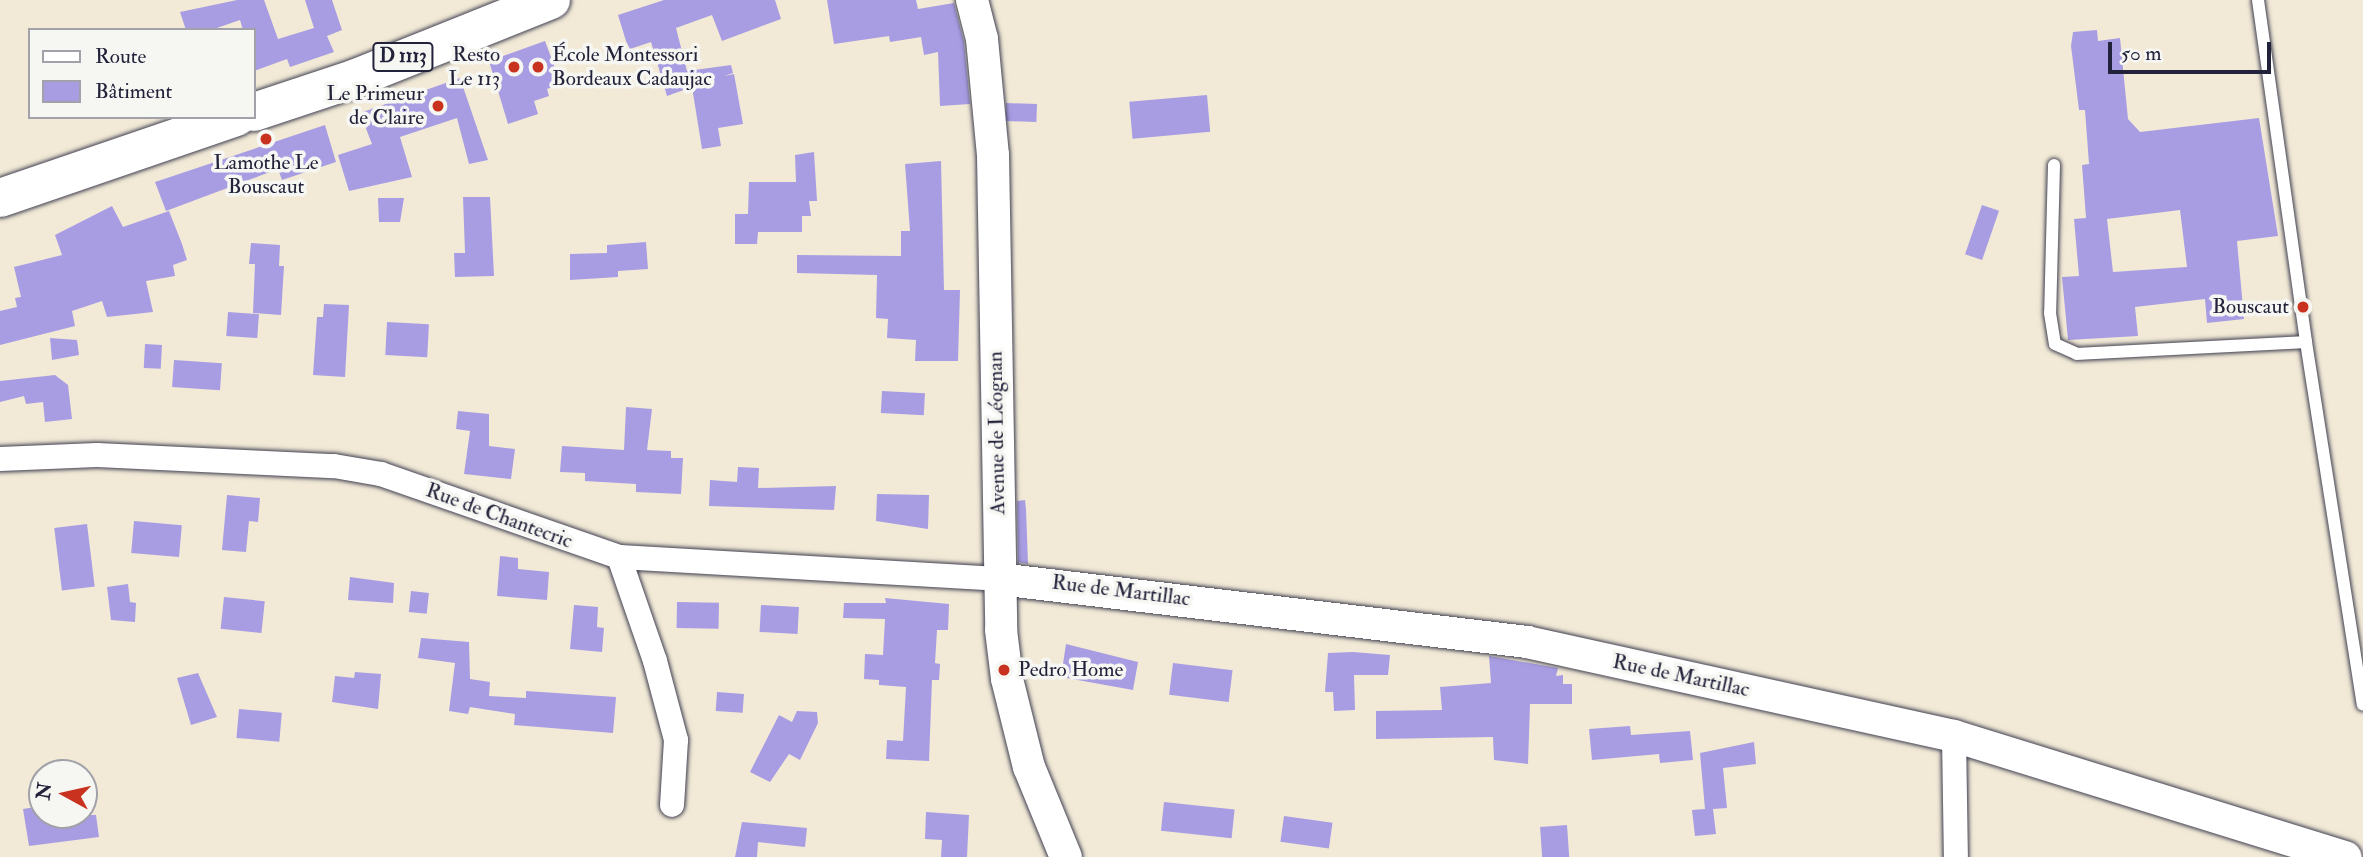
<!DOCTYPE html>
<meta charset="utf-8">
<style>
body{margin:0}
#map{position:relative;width:2363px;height:857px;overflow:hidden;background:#f2ead7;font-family:"IM FELL Double Pica",serif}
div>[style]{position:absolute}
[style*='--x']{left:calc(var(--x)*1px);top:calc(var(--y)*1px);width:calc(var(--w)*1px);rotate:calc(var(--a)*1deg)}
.building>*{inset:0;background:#a89de3;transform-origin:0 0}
.roads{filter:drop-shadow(0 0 2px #414052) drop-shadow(0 0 2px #414052)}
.service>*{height:12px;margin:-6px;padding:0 6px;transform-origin:6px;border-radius:6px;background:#fff}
.minor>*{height:24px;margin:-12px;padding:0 12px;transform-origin:12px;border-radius:12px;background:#fff}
.tertiary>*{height:32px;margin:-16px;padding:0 16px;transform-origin:16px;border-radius:16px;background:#fff}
.primary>*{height:38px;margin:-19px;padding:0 19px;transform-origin:19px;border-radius:19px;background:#fff}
.dots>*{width:19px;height:19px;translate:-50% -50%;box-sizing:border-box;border:4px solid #f6f6f2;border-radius:50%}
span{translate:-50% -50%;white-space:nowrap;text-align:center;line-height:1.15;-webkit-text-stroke:7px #f6f6f2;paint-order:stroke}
.shield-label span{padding:2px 5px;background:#f6f6f2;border:2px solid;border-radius:5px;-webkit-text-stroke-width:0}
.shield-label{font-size:19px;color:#22223b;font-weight:700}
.poi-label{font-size:21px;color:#22223b}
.right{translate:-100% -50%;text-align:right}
.left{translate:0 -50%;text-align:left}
.street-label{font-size:21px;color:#22223b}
.legend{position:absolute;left:28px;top:28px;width:228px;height:91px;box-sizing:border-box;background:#f6f6f2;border:2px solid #a1a1a9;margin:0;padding:9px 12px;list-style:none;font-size:21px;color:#22223b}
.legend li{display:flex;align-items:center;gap:14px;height:35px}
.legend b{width:35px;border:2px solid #a1a1a9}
.north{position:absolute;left:28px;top:759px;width:70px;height:70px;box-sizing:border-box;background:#f6f6f2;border:2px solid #a1a1a9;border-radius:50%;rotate:278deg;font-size:19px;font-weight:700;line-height:28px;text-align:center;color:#22223b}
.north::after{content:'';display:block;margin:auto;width:24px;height:32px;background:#c8321e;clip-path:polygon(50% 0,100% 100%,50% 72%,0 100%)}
.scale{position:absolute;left:2108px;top:42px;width:163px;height:32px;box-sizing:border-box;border:4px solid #22223b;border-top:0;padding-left:9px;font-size:21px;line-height:24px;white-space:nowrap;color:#22223b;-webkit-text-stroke:5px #f6f6f2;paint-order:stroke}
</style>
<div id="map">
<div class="building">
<div style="clip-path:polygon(237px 0,264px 0,278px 39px,314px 28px,305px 0,332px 0,342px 30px,327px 36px,334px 52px,290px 67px,287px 59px,254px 71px,254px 30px,243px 30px,240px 20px,211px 30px,186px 30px,180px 12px)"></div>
<div style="clip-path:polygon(664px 0,775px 0,781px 19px,722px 41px,712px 15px,676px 28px,687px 71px,731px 65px,733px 73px,724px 76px,734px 74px,743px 124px,718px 128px,721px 146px,702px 149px,692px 87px,667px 96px,651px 42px,630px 49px,626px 41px,618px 15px)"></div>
<div style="clip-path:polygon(827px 0,916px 0,918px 9px,954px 3px,964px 42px,970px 104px,940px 106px,938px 52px,924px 55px,921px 37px,890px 42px,889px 36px,834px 44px)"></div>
<div style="clip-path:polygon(evenodd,2097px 30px,2098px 41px,2120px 38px,2128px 119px,2140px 132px,2259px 118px,2278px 236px,2237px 241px,2244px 319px,2207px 323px,2205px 299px,2135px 307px,2138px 336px,2068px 340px,2062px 277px,2079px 276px,2074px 219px,2086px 218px,2082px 165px,2089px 164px,2085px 110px,2079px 110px,2071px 46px,2073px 32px,2097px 30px,2180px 210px,2187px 267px,2113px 272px,2107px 219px,2180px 210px)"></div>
<div style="clip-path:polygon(545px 41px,561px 84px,547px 89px,549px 96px,534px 101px,538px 114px,508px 124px,489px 61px)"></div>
<div style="clip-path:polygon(460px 78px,488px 160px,469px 164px,457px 118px,400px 137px,412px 177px,349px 191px,338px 155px,372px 144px,360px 113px)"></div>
<div style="left:1207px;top:95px;width:37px;height:78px;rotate:85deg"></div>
<div style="left:1006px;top:103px;width:31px;height:18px;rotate:2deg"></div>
<div style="clip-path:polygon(325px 125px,336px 162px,282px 180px,278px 169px,166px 211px,155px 182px)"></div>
<div style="clip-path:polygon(814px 152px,817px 201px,809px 201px,811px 216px,802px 216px,802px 232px,758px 232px,757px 244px,735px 244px,735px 214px,748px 214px,749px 182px,796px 182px,795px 155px)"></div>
<div style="clip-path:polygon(941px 161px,944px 290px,960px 290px,958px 361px,915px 361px,916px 340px,887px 338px,888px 319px,876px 318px,877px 275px,797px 273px,797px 255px,901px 256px,901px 231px,910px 231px,905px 164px)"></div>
<div style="clip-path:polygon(463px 197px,490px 197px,494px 276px,455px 277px,454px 253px,465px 253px)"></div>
<div style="clip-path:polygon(378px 198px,404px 198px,400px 222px,379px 222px)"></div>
<div style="left:1982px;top:205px;width:18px;height:52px;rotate:19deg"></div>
<div style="clip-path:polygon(112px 206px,123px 227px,169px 211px,182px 244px,187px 260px,173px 265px,175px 276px,146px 281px,153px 312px,107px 317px,102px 301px,72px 311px,75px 326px,0 345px,0 311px,17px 307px,15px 298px,21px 297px,14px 267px,62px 255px,55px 235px)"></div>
<div style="clip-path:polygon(646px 242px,648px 269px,618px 271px,618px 277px,570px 280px,570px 254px,607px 253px,607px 245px)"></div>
<div style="clip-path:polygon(251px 243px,280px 245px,279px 266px,284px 266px,281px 315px,253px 313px,255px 264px,249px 264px)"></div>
<div style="clip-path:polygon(324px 304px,349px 305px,345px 377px,313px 375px,317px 317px,323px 317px)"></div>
<div style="left:228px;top:312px;width:31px;height:24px;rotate:4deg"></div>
<div style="left:387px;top:322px;width:42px;height:33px;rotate:3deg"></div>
<div style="clip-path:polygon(50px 338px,77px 340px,79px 355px,52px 360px)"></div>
<div style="left:145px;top:344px;width:17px;height:24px;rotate:3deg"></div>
<div style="left:174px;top:360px;width:48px;height:27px;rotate:4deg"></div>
<div style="clip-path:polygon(55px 375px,68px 385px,72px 419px,45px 422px,43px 402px,26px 404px,24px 396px,0 402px,0 381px)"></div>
<div style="left:882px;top:391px;width:43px;height:22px;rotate:3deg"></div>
<div style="clip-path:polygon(626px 407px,652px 409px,647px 450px,671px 451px,671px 458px,683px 458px,681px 494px,636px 492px,636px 484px,585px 481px,585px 473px,560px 472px,562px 446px,624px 450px)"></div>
<div style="clip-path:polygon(458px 411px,489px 414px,489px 446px,515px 449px,511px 479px,464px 474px,470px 431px,456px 429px)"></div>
<div style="clip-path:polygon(738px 467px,759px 468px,758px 488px,836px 486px,834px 510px,709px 506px,710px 480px,737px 482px)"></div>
<div style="clip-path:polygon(877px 494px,929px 495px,928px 529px,876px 521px)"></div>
<div style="clip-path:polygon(227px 495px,260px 498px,258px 522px,249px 521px,246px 552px,222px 550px)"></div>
<div style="clip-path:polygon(1025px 500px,1026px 509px,1028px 564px,1018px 562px,1017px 501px)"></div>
<div style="left:134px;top:521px;width:48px;height:32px;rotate:5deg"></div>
<div style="left:87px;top:524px;width:63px;height:33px;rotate:83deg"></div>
<div style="clip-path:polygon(500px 556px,518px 558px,518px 569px,549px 572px,547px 600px,497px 596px)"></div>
<div style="clip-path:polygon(350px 577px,394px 583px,393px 603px,348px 600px)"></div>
<div style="clip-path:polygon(128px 584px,130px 602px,136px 603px,135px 622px,111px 620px,107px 587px)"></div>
<div style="left:411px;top:591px;width:18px;height:21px;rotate:6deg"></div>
<div style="left:224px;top:597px;width:41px;height:32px;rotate:6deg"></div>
<div style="clip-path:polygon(885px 598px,949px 604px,948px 630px,937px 630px,935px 663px,940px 664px,939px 680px,932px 680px,929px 761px,886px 759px,887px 740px,903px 741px,906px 687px,879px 685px,879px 680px,864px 679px,865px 654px,883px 655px,885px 619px,843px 618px,844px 603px,886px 603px)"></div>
<div style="left:677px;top:602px;width:42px;height:26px;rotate:1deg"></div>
<div style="clip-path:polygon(574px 605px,598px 607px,597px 627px,604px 628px,602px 652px,570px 649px)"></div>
<div style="left:761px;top:605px;width:38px;height:27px;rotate:3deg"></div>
<div style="clip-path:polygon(421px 638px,469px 642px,470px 679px,490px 682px,489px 696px,526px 698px,526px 691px,616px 697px,613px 733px,514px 725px,515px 714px,470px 707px,468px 714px,449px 711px,455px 663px,418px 658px)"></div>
<div style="clip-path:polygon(1066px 644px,1138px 662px,1133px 690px,1061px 677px)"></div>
<div style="clip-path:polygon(1353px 652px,1390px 655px,1388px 675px,1354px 675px,1355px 710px,1334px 711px,1333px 692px,1325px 692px,1328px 653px)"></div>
<div style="clip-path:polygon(1489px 656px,1558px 668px,1556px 676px,1563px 675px,1563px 684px,1572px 684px,1572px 704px,1530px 704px,1528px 764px,1494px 760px,1493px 737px,1376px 739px,1376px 711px,1442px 710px,1440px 687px,1491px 683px)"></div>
<div style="left:1173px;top:663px;width:60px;height:32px;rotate:7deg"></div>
<div style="clip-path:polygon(355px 672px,381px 674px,378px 709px,332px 702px,335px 676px,354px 678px)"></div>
<div style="clip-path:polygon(198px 673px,217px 717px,191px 725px,177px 678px)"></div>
<div style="left:717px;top:692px;width:27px;height:19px;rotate:4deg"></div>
<div style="left:239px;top:709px;width:43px;height:29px;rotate:5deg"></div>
<div style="clip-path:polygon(797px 711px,817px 712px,818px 723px,800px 760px,789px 754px,770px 782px,750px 772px,779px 715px,792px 722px)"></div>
<div style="clip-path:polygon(1630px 726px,1631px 735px,1690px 731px,1693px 760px,1660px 763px,1659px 754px,1592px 760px,1589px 729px)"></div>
<div style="clip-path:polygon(1754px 742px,1756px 764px,1723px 768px,1727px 808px,1713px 809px,1716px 834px,1695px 836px,1692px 810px,1705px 809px,1700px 753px)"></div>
<div style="left:1164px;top:802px;width:71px;height:29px;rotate:6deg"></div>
<div style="clip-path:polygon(42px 806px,42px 815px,96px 815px,99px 837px,29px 846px,23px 809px)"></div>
<div style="clip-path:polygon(926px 812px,969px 815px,967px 857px,941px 857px,942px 840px,925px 839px)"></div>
<div style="left:1284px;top:816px;width:49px;height:26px;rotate:8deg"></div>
<div style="clip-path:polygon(742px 822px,807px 828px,805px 847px,758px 842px,757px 857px,735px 857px)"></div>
<div style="left:1567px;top:825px;width:32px;height:27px;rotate:86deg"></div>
</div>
<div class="roads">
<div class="service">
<div style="--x:2258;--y:0;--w:345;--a:82"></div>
<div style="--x:2054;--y:165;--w:148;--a:91.5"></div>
<div style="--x:2050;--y:313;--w:31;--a:81"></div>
<div style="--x:2055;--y:344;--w:24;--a:24"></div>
<div style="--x:2077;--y:354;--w:229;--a:-3"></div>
<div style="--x:2306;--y:342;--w:367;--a:81.1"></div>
</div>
<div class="minor">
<div style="--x:0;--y:459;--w:97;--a:-2.4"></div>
<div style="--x:97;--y:455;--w:237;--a:2.7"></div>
<div style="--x:334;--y:466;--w:48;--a:9.7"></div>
<div style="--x:381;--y:474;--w:252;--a:19.2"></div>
<div style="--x:619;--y:557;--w:381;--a:3.3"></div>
<div style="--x:619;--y:557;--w:110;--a:70.9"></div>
<div style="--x:655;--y:661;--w:82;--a:75.1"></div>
<div style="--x:676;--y:740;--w:65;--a:93.5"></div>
<div style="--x:1954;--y:736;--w:121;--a:89.1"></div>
</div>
<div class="tertiary">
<div style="--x:972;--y:0;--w:40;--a:75.6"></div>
<div style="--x:982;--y:39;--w:117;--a:84.6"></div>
<div style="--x:993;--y:155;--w:475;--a:89"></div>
<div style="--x:1001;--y:630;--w:49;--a:83"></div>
<div style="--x:1007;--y:679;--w:91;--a:76"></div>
<div style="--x:1029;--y:767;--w:97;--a:67.7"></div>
<div style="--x:999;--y:579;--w:532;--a:6.8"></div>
<div style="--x:1527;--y:642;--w:437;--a:12.4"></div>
<div style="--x:1954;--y:736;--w:410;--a:17.2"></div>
</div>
<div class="primary">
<div style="--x:254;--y:112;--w:108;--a:-18.4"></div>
<div style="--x:356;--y:78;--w:210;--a:-21.8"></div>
<div style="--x:0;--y:198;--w:250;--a:-18.9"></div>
</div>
</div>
<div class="dots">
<div style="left:514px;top:67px;background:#c8321e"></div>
<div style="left:538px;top:67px;background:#c8321e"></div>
<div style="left:438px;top:106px;background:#c8321e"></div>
<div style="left:266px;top:139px;background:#c8321e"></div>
<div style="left:2303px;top:307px;background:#c8321e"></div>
<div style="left:1004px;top:670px;background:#c8321e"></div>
</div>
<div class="shield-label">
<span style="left:403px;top:57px">D 1113</span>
</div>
<div class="poi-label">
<span class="right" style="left:500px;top:67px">Resto<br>Le 113</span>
<span class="left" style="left:552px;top:67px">École Montessori<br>Bordeaux Cadaujac</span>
<span class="right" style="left:424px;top:106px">Le Primeur<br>de Claire</span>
<span style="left:266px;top:175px">Lamothe Le<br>Bouscaut</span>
<span class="right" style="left:2289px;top:307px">Bouscaut</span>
<span class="left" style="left:1018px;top:670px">Pedro Home</span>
</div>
<div class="street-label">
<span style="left:997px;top:433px;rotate:-91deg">Avenue de Léognan</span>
<span style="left:499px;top:516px;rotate:20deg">Rue de Chantecric</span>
<span style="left:1121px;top:591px;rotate:7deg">Rue de Martillac</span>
<span style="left:1681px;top:676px;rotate:12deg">Rue de Martillac</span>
</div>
<ul class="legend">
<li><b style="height:9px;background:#fff"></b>Route</li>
<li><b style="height:19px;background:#a89de3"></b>Bâtiment</li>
</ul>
<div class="north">N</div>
<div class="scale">50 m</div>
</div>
